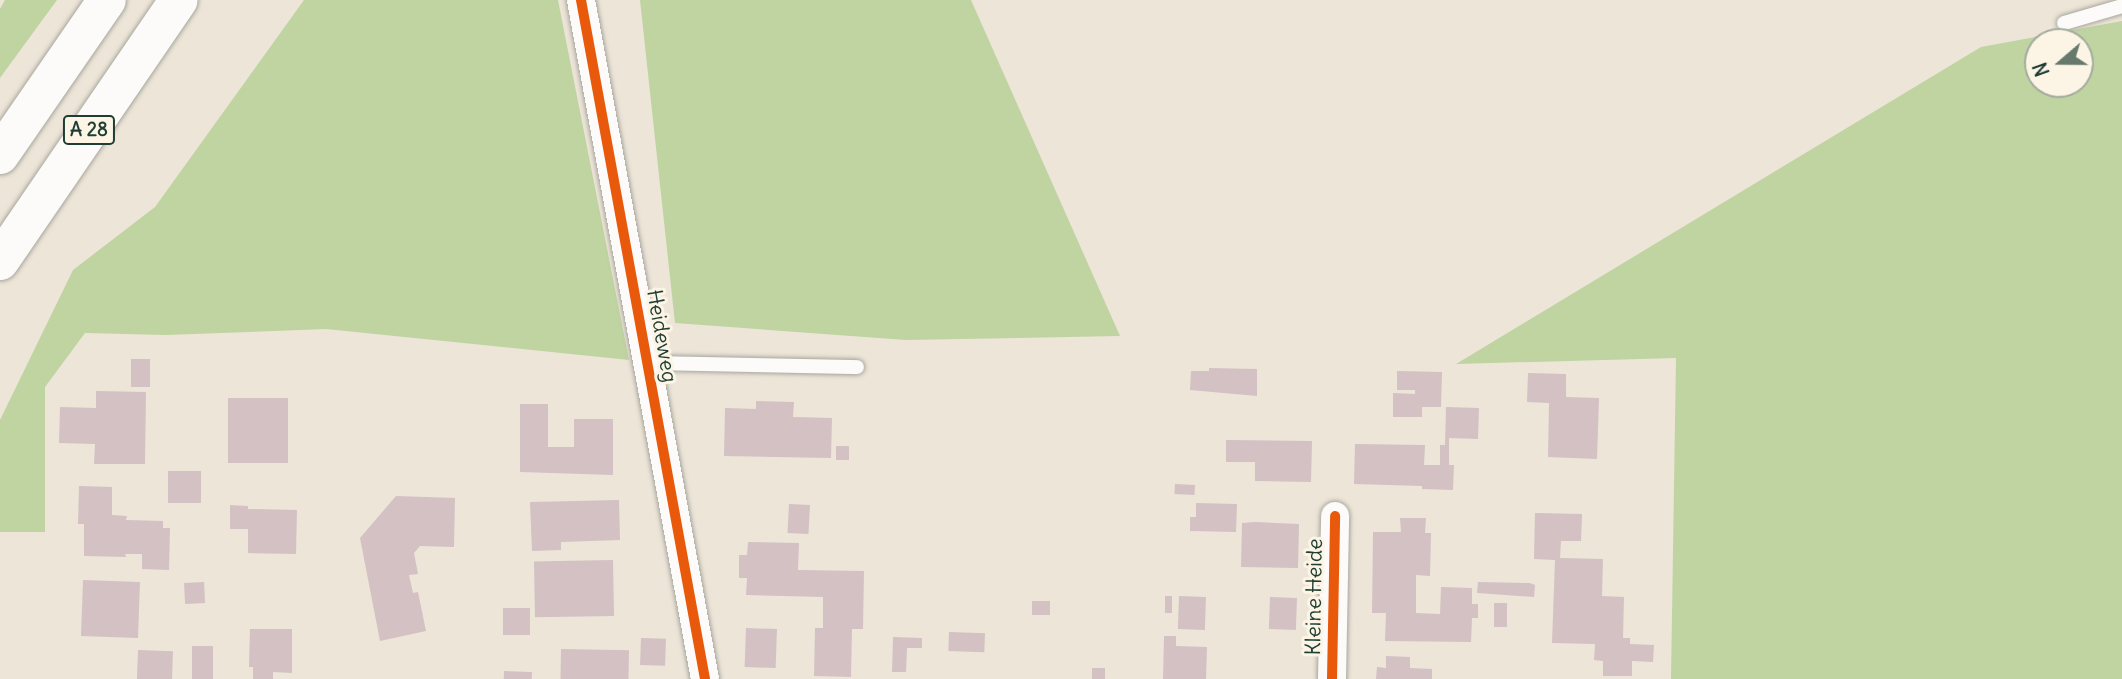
<!DOCTYPE html>
<style>
body{margin:0}
#map{position:relative;width:2122px;height:679px;overflow:hidden;background:#ede5d8;font-family:Delius,sans-serif}
div>[style]{position:absolute}
[style*='--x']{left:calc(var(--x)*1px);top:calc(var(--y)*1px);width:calc(var(--w)*1px);rotate:calc(var(--a)*1deg)}
.green>*{inset:0;background:#bfd4a1}
.building>*{inset:0;background:#d3c1c4;transform-origin:0 0}
.roads{filter:drop-shadow(0 0 2px #a8a79e) drop-shadow(0 0 2px #a8a79e)}
.service>*{height:14px;margin:-7px;padding:0 7px;transform-origin:7px;border-radius:7px;background:#fcfbf9}
.minor>*{height:28px;margin:-14px;padding:0 14px;transform-origin:14px;border-radius:14px;background:#fcfbf9}
.motorway>*{height:38px;margin:-19px;padding:0 19px;transform-origin:19px;border-radius:19px;background:#fcfbf9}
.cycleway>*{height:10px;margin:-5px;padding:0 5px;transform-origin:5px;border-radius:5px;background:#e8590c}
span{translate:-50% -50%;white-space:nowrap;text-align:center;line-height:1.15;-webkit-text-stroke:6px #fcf5e5;paint-order:stroke}
.shield-label span{padding:2px 5px;background:#fcf5e5;border:2px solid;border-radius:5px;-webkit-text-stroke-width:0}
.shield-label{font-size:19px;color:#1f3d34;font-weight:700}
.street-label{font-size:21px;color:#1f3d34}
.north{position:absolute;left:2024px;top:28px;width:70px;height:70px;box-sizing:border-box;background:#fcf5e5;border:2px solid #a4ab9e;border-radius:50%;rotate:250deg;font-size:19px;font-weight:700;line-height:28px;text-align:center;color:#1f3d34}
.north::after{content:'';display:block;margin:auto;width:24px;height:32px;background:#67786d;clip-path:polygon(50% 0,100% 100%,50% 72%,0 100%)}
</style>
<div id="map">
<div class="green">
<div style="clip-path:polygon(5px 0,57px 0,0 78px,0 9px)"></div>
<div style="clip-path:polygon(304px 0,558px 0,629px 360px,326px 329px,166px 335px,85px 333px,45px 387px,45px 532px,0 532px,0 420px,73px 270px,155px 207px)"></div>
<div style="clip-path:polygon(640px 0,971px 0,1120px 336px,906px 340px,675px 323px)"></div>
<div style="clip-path:polygon(evenodd,2122px 21px,2122px 679px,1671px 679px,1676px 358px,1456px 364px,1981px 47px,2122px 21px,2038px 42px,2080px 42px,2080px 84px,2038px 84px,2038px 42px)"></div>
</div>
<div class="building">
<div style="left:131px;top:359px;width:19px;height:28px"></div>
<div style="clip-path:polygon(1209px 368px,1257px 369px,1257px 396px,1190px 390px,1191px 371px,1209px 371px)"></div>
<div style="clip-path:polygon(1397px 371px,1442px 372px,1441px 407px,1422px 407px,1422px 417px,1393px 417px,1393px 393px,1415px 394px,1415px 390px,1397px 390px)"></div>
<div style="clip-path:polygon(1528px 373px,1566px 374px,1566px 397px,1599px 398px,1597px 459px,1548px 457px,1549px 403px,1527px 402px)"></div>
<div style="clip-path:polygon(96px 391px,146px 392px,145px 464px,94px 464px,95px 444px,59px 443px,60px 407px,96px 408px)"></div>
<div style="left:228px;top:398px;width:60px;height:65px"></div>
<div style="clip-path:polygon(756px 401px,794px 402px,793px 417px,832px 418px,831px 458px,724px 456px,725px 408px,756px 409px)"></div>
<div style="clip-path:polygon(520px 404px,548px 404px,548px 447px,574px 447px,574px 419px,613px 419px,613px 475px,520px 472px)"></div>
<div style="clip-path:polygon(1446px 407px,1479px 408px,1478px 439px,1449px 438px,1449px 465px,1454px 465px,1453px 490px,1422px 489px,1422px 486px,1354px 484px,1355px 444px,1425px 445px,1424px 465px,1440px 465px,1440px 445px,1445px 445px)"></div>
<div style="clip-path:polygon(1226px 440px,1312px 441px,1311px 482px,1255px 481px,1255px 462px,1226px 462px)"></div>
<div style="left:836px;top:446px;width:13px;height:14px"></div>
<div style="left:168px;top:471px;width:33px;height:32px"></div>
<div style="left:1175px;top:484px;width:20px;height:10px;rotate:3deg"></div>
<div style="clip-path:polygon(79px 486px,112px 487px,112px 515px,127px 516px,126px 520px,163px 521px,163px 528px,170px 528px,169px 570px,142px 569px,142px 554px,125px 554px,126px 557px,84px 556px,84px 524px,78px 524px)"></div>
<div style="clip-path:polygon(396px 496px,455px 498px,454px 547px,420px 546px,414px 553px,418px 574px,409px 575px,413px 593px,418px 592px,426px 631px,380px 641px,360px 538px)"></div>
<div style="clip-path:polygon(619px 500px,620px 540px,561px 542px,561px 550px,532px 551px,530px 502px)"></div>
<div style="clip-path:polygon(1196px 503px,1237px 504px,1236px 532px,1190px 531px,1190px 517px,1196px 517px)"></div>
<div style="left:789px;top:504px;width:21px;height:29px;rotate:3deg"></div>
<div style="clip-path:polygon(230px 505px,248px 506px,248px 509px,297px 510px,296px 554px,248px 553px,248px 529px,230px 529px)"></div>
<div style="clip-path:polygon(1535px 513px,1582px 514px,1581px 541px,1561px 541px,1560px 558px,1603px 559px,1602px 596px,1624px 597px,1623px 638px,1630px 638px,1630px 644px,1654px 645px,1653px 662px,1632px 661px,1632px 676px,1603px 676px,1603px 661px,1594px 660px,1595px 644px,1552px 643px,1555px 560px,1534px 559px)"></div>
<div style="clip-path:polygon(1400px 518px,1426px 518px,1425px 533px,1431px 533px,1430px 576px,1416px 575px,1416px 613px,1440px 614px,1441px 587px,1472px 588px,1472px 604px,1478px 604px,1478px 618px,1472px 618px,1471px 642px,1385px 641px,1386px 613px,1372px 613px,1373px 532px,1401px 532px)"></div>
<div style="clip-path:polygon(1255px 522px,1299px 524px,1298px 568px,1241px 567px,1242px 523px)"></div>
<div style="clip-path:polygon(748px 542px,799px 543px,798px 570px,864px 571px,863px 629px,852px 629px,851px 677px,814px 676px,815px 628px,823px 628px,823px 597px,746px 595px,747px 578px,739px 578px,739px 555px,747px 555px)"></div>
<div style="left:613px;top:560px;width:56px;height:79px;rotate:89deg"></div>
<div style="left:83px;top:580px;width:57px;height:56px;rotate:2deg"></div>
<div style="left:204px;top:582px;width:21px;height:20px;rotate:87deg"></div>
<div style="clip-path:polygon(1478px 582px,1530px 583px,1535px 585px,1534px 597px,1477px 593px)"></div>
<div style="left:1165px;top:596px;width:7px;height:17px"></div>
<div style="left:1179px;top:596px;width:27px;height:33px;rotate:2deg"></div>
<div style="left:1270px;top:597px;width:27px;height:32px;rotate:2deg"></div>
<div style="left:1032px;top:601px;width:18px;height:14px"></div>
<div style="left:1494px;top:603px;width:13px;height:24px"></div>
<div style="left:503px;top:608px;width:27px;height:27px"></div>
<div style="left:746px;top:628px;width:31px;height:39px;rotate:2deg"></div>
<div style="clip-path:polygon(250px 629px,292px 629px,292px 673px,273px 672px,273px 679px,253px 679px,253px 667px,249px 667px)"></div>
<div style="left:949px;top:632px;width:36px;height:19px;rotate:2deg"></div>
<div style="clip-path:polygon(1164px 636px,1176px 636px,1176px 646px,1207px 647px,1206px 679px,1163px 679px)"></div>
<div style="clip-path:polygon(893px 637px,922px 638px,922px 648px,907px 648px,906px 672px,892px 672px)"></div>
<div style="left:641px;top:638px;width:25px;height:27px;rotate:2deg"></div>
<div style="left:192px;top:646px;width:21px;height:33px"></div>
<div style="left:561px;top:649px;width:68px;height:30px;rotate:1deg"></div>
<div style="left:138px;top:650px;width:35px;height:29px;rotate:2deg"></div>
<div style="clip-path:polygon(1386px 656px,1410px 657px,1410px 668px,1432px 669px,1432px 679px,1376px 679px,1377px 667px,1386px 668px)"></div>
<div style="left:1092px;top:668px;width:13px;height:11px"></div>
<div style="left:504px;top:671px;width:28px;height:8px;rotate:2deg"></div>
</div>
<div class="roads">
<div class="service">
<div style="--x:2064;--y:23;--w:60;--a:-16.3"></div>
<div style="--x:647;--y:363;--w:210;--a:1.1"></div>
</div>
<div class="minor">
<div style="--x:581;--y:0;--w:690;--a:79.65"></div>
<div style="--x:1332;--y:679;--w:163;--a:-88.9"></div>
</div>
<div class="motorway">
<div style="--x:0;--y:155;--w:188;--a:-55.4"></div>
<div style="--x:0;--y:261;--w:316;--a:-55.6"></div>
</div>
</div>
<div class="cycleway">
<div style="--x:581;--y:0;--w:690;--a:79.65"></div>
<div style="--x:1332;--y:679;--w:163;--a:-88.9"></div>
</div>
<div class="shield-label">
<span style="left:89px;top:130px">A 28</span>
</div>
<div class="street-label">
<span style="left:662px;top:336px;rotate:80deg">Heideweg</span>
<span style="left:1314px;top:597px;rotate:-89deg">Kleine Heide</span>
</div>
<div class="north">N</div>
</div>
